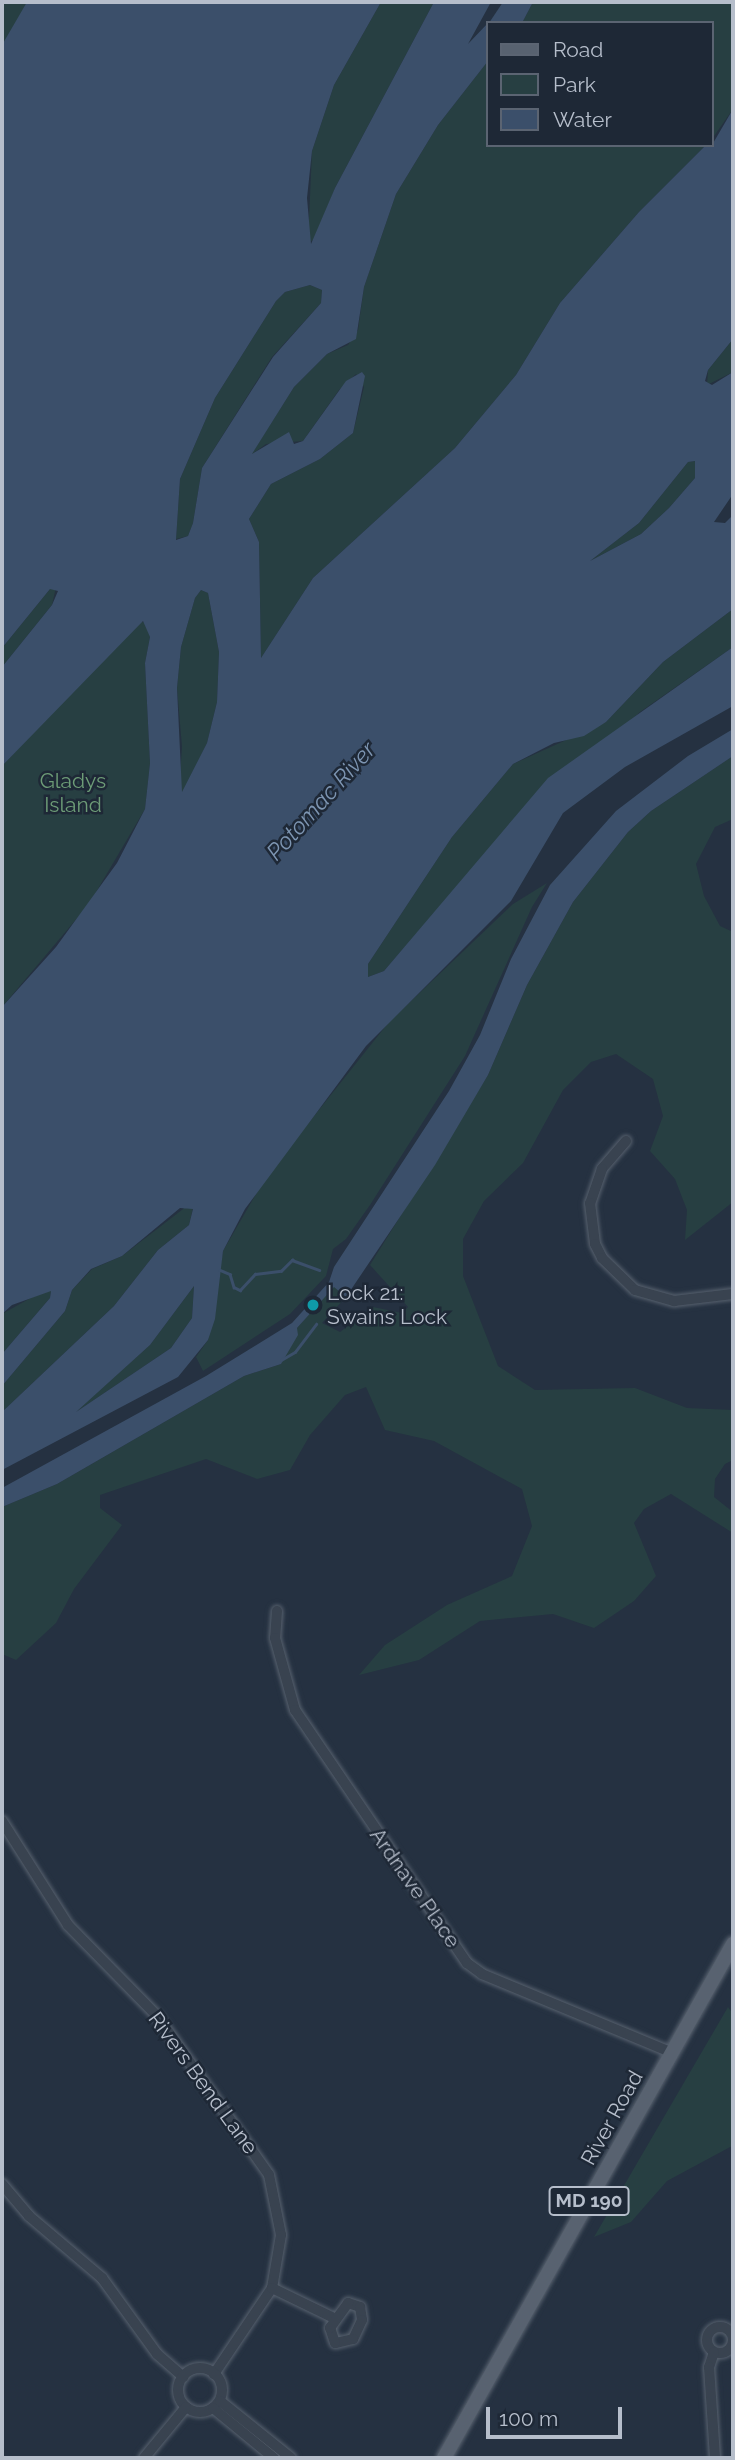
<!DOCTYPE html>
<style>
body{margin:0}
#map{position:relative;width:735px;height:2460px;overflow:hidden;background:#253141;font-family:Raleway,sans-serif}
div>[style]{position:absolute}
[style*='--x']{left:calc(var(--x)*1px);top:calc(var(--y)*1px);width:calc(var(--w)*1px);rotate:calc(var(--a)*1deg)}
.green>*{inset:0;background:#273f42}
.water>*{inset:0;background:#3b4f6a}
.stream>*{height:2.5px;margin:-1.25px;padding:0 1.25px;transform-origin:1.25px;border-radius:1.25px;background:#3b4f6a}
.roads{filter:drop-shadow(0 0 2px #57616e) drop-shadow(0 0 2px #57616e)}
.minor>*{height:10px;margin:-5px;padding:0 5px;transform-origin:5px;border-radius:5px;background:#394350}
.minor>.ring{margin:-5px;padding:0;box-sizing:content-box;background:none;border:10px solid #394350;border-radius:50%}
.major>*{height:14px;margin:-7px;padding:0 7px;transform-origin:7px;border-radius:7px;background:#586270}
.dots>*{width:19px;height:19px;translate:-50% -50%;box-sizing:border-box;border:4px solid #1e2836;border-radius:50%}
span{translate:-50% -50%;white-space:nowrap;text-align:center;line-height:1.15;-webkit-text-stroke:5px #1e2836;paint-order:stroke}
.shield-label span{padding:2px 5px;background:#1e2836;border:2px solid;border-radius:5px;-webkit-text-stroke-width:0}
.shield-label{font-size:19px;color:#b6becb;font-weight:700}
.park-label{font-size:21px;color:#6d9c77}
.poi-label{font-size:21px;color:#b6becb}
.left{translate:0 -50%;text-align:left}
.street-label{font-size:21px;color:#b6becb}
.water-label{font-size:23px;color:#7d95b2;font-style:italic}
.frame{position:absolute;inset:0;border:4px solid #b6becb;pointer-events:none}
.legend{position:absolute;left:486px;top:21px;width:228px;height:126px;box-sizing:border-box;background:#1e2836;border:2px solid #5b6472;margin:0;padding:9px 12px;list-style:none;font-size:21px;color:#b6becb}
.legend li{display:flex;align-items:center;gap:14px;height:35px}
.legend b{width:35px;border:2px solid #5b6472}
.scale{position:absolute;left:486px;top:2407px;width:136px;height:32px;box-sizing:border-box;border:4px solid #b6becb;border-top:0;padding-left:9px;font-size:21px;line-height:24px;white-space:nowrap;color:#b6becb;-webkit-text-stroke:5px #1e2836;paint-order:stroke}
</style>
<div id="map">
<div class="green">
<div style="clip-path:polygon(2px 2px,43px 2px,2px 65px)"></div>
<div style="clip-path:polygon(381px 2px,434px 2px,335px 188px,316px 238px,308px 243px,312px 151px,334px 85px)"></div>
<div style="clip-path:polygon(533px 2px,733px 2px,733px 109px,712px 139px,712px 23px,522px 23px)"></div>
<div style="clip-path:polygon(488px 61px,488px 145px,706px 145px,639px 212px,560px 303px,516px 375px,455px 448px,313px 578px,261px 658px,259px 542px,249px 519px,271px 484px,320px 459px,353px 433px,364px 387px,356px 374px,339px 390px,303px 441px,266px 444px,251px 455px,294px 387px,327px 354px,348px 345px,358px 330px,364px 287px,396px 194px,438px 125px)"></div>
<div style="clip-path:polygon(310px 285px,322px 290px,321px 303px,272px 357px,202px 468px,193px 523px,188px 536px,176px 539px,180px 479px,215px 398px,276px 301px,285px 292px)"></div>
<div style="clip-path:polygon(733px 339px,733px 372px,707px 385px,708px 370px)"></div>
<div style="clip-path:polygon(695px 461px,695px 478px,669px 508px,641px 534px,590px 561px,639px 523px,688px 462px)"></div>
<div style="clip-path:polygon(56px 587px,52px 605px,2px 667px,2px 648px,50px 589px)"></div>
<div style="clip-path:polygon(201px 590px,208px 593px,219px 652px,217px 702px,207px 743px,183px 792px,179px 791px,182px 747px,177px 688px,181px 647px,195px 598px)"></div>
<div style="clip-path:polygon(733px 609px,733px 647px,640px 712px,474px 867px,384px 971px,368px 977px,368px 964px,452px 837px,513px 764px,606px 722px,663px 662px)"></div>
<div style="clip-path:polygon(139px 621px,146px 623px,150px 637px,145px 663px,150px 763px,145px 809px,89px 904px,2px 1007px,2px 766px)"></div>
<div style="clip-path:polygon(733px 756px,733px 819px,715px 827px,696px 864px,704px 896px,720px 926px,733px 932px,733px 1202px,685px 1240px,687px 1210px,675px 1179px,650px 1151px,663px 1116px,653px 1079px,616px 1054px,591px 1062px,563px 1090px,523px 1163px,484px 1201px,463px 1239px,463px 1276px,498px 1366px,535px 1390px,635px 1388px,687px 1408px,733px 1410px,733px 1460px,725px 1464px,715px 1479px,714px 1497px,733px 1512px,733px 1533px,671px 1494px,644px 1509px,634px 1523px,656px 1576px,634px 1601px,594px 1628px,553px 1614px,480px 1621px,419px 1660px,359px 1675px,385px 1645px,447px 1605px,512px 1576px,532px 1526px,522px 1489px,434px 1441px,385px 1430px,366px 1387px,345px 1395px,310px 1435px,290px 1470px,257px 1479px,206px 1459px,100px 1495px,100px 1508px,122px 1525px,74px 1589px,56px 1623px,16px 1660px,2px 1654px,2px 1507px,57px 1484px,244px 1376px,281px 1364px,297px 1328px,334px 1286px,346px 1297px,322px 1323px,340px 1332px,373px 1307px,402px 1313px,408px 1307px,370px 1265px,488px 1075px,527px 985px,573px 902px,628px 832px,651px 811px)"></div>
<div style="clip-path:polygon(547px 883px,532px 907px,465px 1056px,370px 1205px,346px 1239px,333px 1249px,326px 1276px,290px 1314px,203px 1371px,196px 1357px,208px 1340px,223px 1251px,267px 1175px,389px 1022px,513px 904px)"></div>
<div style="clip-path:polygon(187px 1206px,193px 1208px,189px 1225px,158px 1250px,114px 1306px,2px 1412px,2px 1386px,65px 1311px,72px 1290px,92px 1269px,122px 1256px)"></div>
<div style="clip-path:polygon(194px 1286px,192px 1318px,171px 1348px,73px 1414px,150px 1345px)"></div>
<div style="clip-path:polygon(45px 1290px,51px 1291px,50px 1298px,2px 1354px,2px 1314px)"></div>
<div style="clip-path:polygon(728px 2007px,733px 2014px,732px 2146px,667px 2181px,631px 2222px,594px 2237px)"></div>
</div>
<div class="water">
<div style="clip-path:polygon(evenodd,27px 2px,381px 2px,334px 85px,312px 151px,307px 198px,311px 244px,335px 188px,434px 2px,491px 2px,468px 44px,488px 23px,488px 61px,438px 125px,396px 194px,364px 287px,356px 339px,327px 354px,294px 387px,252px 454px,289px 432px,294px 444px,303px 441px,346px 381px,362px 372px,365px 376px,353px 433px,320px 459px,271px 484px,249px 519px,259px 542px,261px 658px,313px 578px,455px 448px,516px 375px,560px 303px,639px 212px,706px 145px,712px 145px,733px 109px,733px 339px,708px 370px,705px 381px,712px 385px,733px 372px,733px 494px,714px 522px,725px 523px,733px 515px,733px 609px,663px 662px,606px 722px,584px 736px,554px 743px,513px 764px,452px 837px,368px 964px,368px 977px,384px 971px,548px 778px,733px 647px,733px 706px,625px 767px,563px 813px,511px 901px,366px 1046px,245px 1209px,223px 1251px,215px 1319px,208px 1340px,178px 1377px,2px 1470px,2px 1412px,114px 1306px,158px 1250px,189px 1225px,193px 1209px,180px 1208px,122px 1256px,91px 1269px,72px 1290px,65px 1311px,2px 1386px,2px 1354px,50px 1298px,51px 1291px,12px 1305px,2px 1314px,2px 1007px,56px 947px,117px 863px,145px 809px,150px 763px,145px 663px,150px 637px,143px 621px,2px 766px,2px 667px,52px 605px,58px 591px,50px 589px,2px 648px,2px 45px,27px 2px,310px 285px,322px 290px,321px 303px,273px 357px,202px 468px,193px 523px,188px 536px,176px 540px,180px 479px,215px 398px,276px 301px,285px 292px,310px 285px,27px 2px,695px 461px,695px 478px,669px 508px,641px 534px,590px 561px,639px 523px,688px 462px,695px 461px,27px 2px,201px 590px,208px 593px,219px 652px,217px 702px,207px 743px,182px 792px,177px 688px,181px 647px,195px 598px,201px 590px,27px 2px,194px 1286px,192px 1318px,171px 1348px,76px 1412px,150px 1345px,194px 1286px)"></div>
<div style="clip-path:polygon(503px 2px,533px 2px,522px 23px,489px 23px)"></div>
<div style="clip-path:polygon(733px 729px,733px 756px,651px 811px,628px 832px,573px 902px,527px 985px,488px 1075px,435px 1165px,346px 1297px,334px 1287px,297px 1328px,298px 1335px,281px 1364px,244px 1376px,57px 1484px,2px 1507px,2px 1488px,206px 1376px,292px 1323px,329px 1282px,334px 1267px,449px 1091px,480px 1035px,511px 959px,550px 885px,616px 811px,688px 756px)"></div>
</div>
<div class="stream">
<div style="--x:220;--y:1270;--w:11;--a:22"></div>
<div style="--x:230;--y:1274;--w:14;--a:73"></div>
<div style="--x:234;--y:1287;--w:7;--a:27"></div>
<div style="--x:240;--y:1290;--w:22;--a:-47"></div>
<div style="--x:255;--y:1274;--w:26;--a:-7"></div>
<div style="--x:281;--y:1271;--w:16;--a:-45"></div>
<div style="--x:292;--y:1260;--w:29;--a:20"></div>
<div style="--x:281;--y:1360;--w:16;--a:-30"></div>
<div style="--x:295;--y:1352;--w:35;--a:-53"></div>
</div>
<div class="roads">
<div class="minor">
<div style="--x:626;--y:1141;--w:37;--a:131"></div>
<div style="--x:602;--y:1169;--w:36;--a:109"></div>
<div style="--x:590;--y:1203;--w:41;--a:83"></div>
<div style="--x:595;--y:1244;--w:16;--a:63"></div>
<div style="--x:602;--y:1258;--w:46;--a:44.1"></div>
<div style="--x:635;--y:1290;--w:41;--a:15.8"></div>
<div style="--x:674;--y:1301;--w:59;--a:-6.8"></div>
<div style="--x:277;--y:1611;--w:27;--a:94"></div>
<div style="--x:275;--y:1638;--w:75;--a:74.5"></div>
<div style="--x:295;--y:1710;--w:306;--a:55.8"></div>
<div style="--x:467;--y:1963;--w:19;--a:36"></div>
<div style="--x:482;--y:1974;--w:207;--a:22.5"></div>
<div style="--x:2;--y:1821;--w:123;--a:57.6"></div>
<div style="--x:68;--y:1925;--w:127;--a:45.6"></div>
<div style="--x:157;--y:2016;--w:194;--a:54.8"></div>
<div style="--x:269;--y:2175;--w:61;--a:78.7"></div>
<div style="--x:281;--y:2235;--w:54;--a:99.6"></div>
<div style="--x:272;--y:2288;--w:104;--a:124"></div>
<div style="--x:2;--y:2184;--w:42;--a:49.8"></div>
<div style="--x:29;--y:2216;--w:96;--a:40.3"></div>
<div style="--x:102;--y:2278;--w:94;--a:54.1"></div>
<div style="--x:157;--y:2354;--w:35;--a:41"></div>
<div style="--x:272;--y:2288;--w:71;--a:25.8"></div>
<div style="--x:348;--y:2303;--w:13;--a:18"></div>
<div style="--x:360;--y:2307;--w:13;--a:81"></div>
<div style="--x:362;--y:2320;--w:21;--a:115"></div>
<div style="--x:353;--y:2339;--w:18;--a:167"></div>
<div style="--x:335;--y:2343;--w:16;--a:-108"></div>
<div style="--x:330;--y:2328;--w:31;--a:-54"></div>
<div class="ring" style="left:707px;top:2327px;width:16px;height:16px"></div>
<div style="--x:714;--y:2352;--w:16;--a:108"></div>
<div style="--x:709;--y:2367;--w:91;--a:86.2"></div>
<div class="ring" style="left:178px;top:2368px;width:34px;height:34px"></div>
<div style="--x:220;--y:2401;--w:91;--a:38.8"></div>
<div style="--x:213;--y:2408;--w:79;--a:39.3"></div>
<div style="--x:144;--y:2458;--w:66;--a:-50.5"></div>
</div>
<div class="major">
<div style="--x:444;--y:2458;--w:590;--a:-60.65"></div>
</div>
</div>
<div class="dots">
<div style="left:313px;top:1305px;background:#0f9aa8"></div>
</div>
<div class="shield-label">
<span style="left:589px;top:2201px">MD 190</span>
</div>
<div class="park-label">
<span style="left:73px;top:793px">Gladys<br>Island</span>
</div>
<div class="poi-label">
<span class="left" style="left:327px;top:1305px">Lock 21:<br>Swains Lock</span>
</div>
<div class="street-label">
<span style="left:415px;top:1888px;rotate:55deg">Ardnave Place</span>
<span style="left:203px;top:2083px;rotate:54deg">Rivers Bend Lane</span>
<span style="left:612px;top:2118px;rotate:-61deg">River Road</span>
</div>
<div class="water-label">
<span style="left:321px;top:801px;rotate:-48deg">Potomac River</span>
</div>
<div class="frame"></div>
<ul class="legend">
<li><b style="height:9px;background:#586270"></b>Road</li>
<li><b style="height:19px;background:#273f42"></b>Park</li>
<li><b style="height:19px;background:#3b4f6a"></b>Water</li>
</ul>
<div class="scale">100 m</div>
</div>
